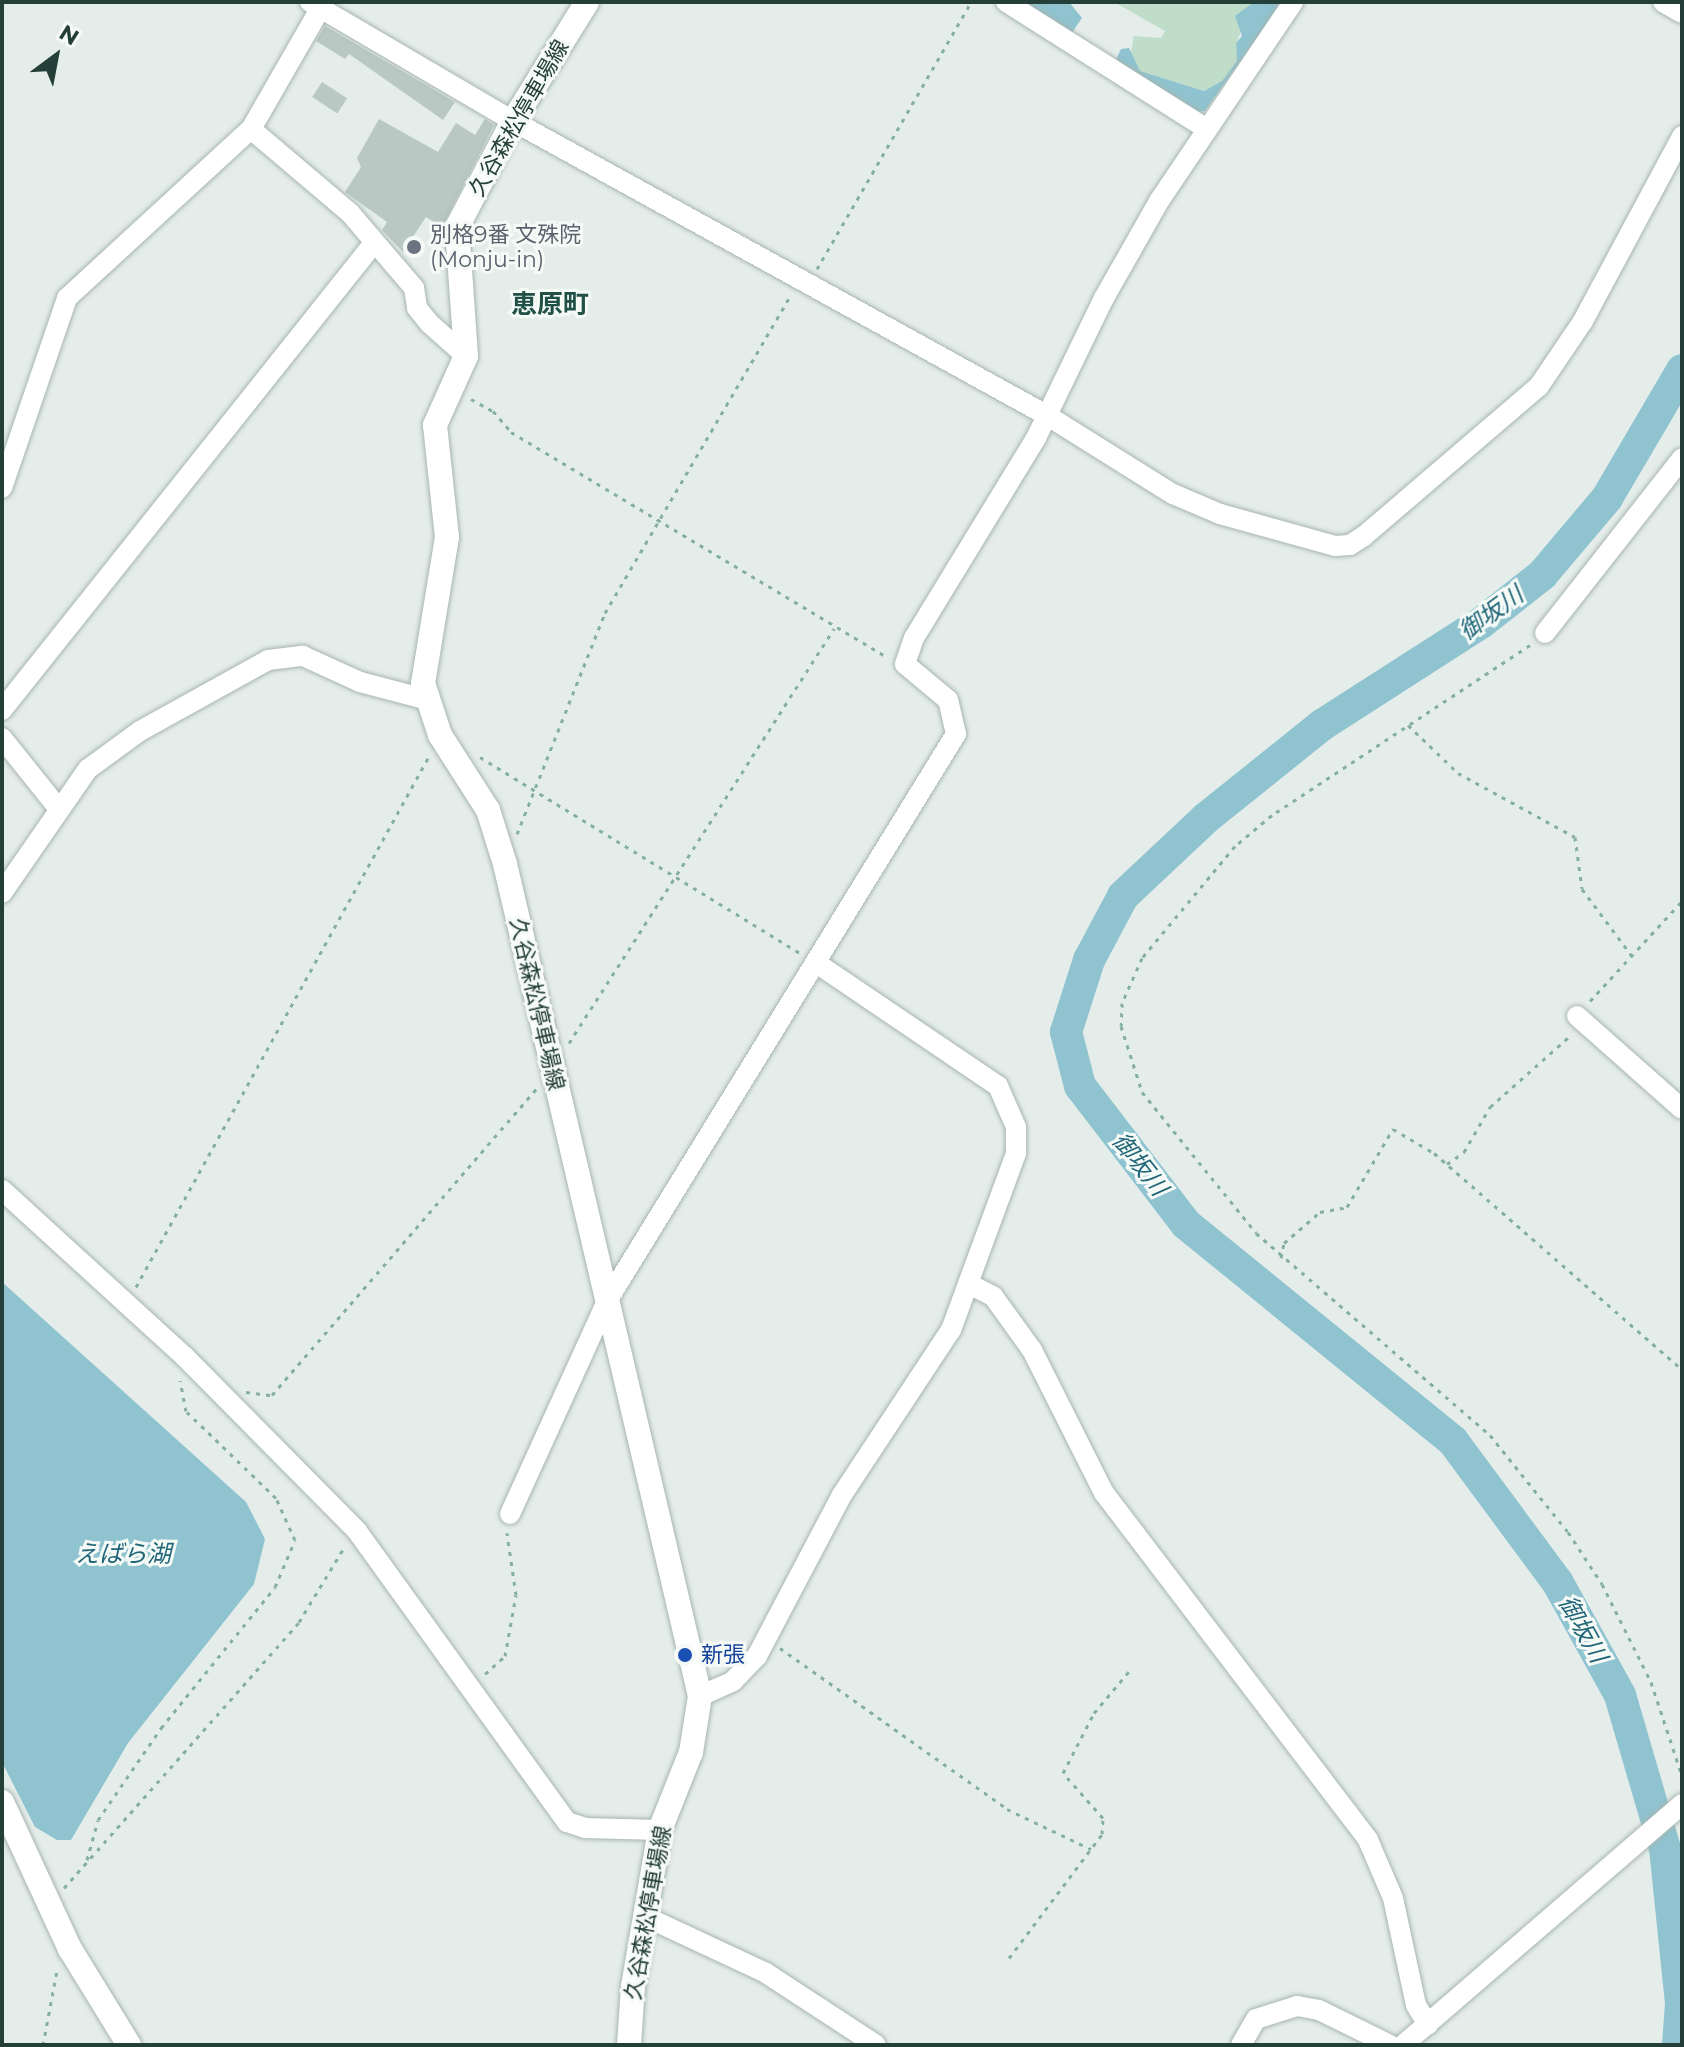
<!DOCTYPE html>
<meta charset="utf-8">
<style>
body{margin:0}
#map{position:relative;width:1684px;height:2047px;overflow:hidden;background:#e4edea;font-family:Montserrat,"Noto Sans JP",sans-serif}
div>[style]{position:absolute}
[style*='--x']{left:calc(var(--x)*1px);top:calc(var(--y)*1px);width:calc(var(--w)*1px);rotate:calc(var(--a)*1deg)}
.green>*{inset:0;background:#bfddc8}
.water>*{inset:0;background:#8fc3cf}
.river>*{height:32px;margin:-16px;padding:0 16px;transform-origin:16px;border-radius:16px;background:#8fc3cf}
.building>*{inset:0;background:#bac8c3;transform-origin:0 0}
.path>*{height:3px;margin-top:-1.5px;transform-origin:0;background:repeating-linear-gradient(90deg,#86afa4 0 4px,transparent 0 10px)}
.roads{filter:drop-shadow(0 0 2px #a7b5b1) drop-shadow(0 0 2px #a7b5b1)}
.street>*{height:20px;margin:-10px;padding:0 10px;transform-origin:10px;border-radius:10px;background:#fff}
.secondary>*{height:24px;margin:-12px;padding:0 12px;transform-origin:12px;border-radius:12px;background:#fff}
.dots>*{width:22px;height:22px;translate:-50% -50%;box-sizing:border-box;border:4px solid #f5faf7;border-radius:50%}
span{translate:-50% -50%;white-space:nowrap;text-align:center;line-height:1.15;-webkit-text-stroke:6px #f5faf7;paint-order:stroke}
.street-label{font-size:22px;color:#243e38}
.worship-label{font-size:22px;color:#5b616d}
.left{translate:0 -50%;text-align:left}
.transit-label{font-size:22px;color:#164399}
.water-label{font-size:24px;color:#216678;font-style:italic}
.quarter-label{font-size:26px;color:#215046;font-weight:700}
.frame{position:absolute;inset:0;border:4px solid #243e38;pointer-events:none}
.north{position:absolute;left:16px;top:16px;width:80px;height:80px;-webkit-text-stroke:6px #f5faf7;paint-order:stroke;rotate:32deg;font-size:22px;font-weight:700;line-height:32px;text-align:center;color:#243e38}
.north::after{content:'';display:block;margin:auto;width:28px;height:36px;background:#243e38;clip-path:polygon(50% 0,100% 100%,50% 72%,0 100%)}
</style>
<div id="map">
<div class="green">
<div style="clip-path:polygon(1114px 2px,1254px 2px,1236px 43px,1237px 61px,1222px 81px,1204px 91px,1140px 71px,1130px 57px,1134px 36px,1161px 38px,1165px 31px)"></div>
</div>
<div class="water">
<div style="clip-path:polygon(1018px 2px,1069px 2px,1082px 18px,1071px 34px)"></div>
<div style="clip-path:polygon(1254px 2px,1282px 2px,1205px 111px,1197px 112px,1115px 62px,1121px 49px,1129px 48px,1140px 71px,1204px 91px,1222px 81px,1237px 61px,1236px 43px,1242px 36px,1235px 16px)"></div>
<div style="clip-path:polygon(2px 1282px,246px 1502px,265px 1539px,254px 1584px,128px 1743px,71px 1840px,57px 1840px,35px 1827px,2px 1762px)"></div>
</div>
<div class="river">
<div style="--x:1678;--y:2045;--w:42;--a:-85.9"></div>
<div style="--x:1681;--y:2003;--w:155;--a:-95.9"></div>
<div style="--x:1665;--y:1849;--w:160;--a:-106.3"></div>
<div style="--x:1620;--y:1695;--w:128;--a:-119"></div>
<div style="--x:1558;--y:1583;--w:177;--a:-126.5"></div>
<div style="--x:1453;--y:1441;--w:344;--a:-140.9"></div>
<div style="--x:1186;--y:1224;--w:174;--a:-127.5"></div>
<div style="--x:1080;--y:1086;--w:56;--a:-104.5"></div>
<div style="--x:1066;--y:1032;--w:76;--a:-72.3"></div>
<div style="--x:1089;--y:960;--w:72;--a:-62"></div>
<div style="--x:1123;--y:896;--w:114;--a:-43.2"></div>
<div style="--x:1206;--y:818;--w:149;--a:-38.7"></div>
<div style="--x:1322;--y:725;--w:189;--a:-32.7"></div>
<div style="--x:1481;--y:623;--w:78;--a:-38.2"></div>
<div style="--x:1542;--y:575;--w:101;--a:-49.8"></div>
<div style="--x:1607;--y:498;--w:148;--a:-59.6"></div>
</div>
<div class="building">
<div style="clip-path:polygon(325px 26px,455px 102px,443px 120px,349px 54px,345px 59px,316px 41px)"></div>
<div style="left:322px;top:82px;width:30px;height:18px;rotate:33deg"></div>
<div style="clip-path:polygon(379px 119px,438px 152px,456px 123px,475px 135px,485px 119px,494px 125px,442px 227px,426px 217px,403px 252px,382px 230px,387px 222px,345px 192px,361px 167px,357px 158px)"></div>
</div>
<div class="path">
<div style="--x:817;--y:269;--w:308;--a:-60"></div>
<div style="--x:471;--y:399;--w:25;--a:29"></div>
<div style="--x:493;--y:411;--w:28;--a:49"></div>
<div style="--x:511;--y:432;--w:440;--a:30.9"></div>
<div style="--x:1530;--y:645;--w:309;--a:146.6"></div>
<div style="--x:1272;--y:815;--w:48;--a:140"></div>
<div style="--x:1235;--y:846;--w:146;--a:129.7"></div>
<div style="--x:1142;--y:958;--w:49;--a:114"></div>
<div style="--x:1122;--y:1003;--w:23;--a:92"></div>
<div style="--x:1121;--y:1026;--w:69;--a:72.3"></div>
<div style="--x:1142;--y:1092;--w:181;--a:51"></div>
<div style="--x:1256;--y:1233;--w:309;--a:40.8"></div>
<div style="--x:1490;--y:1435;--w:124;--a:51.2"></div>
<div style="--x:1568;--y:1532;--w:62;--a:56.8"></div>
<div style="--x:1602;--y:1584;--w:110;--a:63.4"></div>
<div style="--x:1651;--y:1682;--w:99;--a:71.7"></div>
<div style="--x:1408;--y:725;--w:69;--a:43.8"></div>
<div style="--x:1458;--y:773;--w:133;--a:28.7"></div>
<div style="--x:1575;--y:837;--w:52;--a:82.3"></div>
<div style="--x:1582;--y:889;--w:84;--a:53.3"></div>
<div style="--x:480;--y:757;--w:377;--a:31.5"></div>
<div style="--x:517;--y:834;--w:238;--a:-68.3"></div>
<div style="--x:605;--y:613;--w:366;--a:-59.7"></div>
<div style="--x:1590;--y:1001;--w:136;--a:-47.4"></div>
<div style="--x:569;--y:1043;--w:492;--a:-57.4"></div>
<div style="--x:1447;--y:1164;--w:21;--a:-35"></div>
<div style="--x:1464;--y:1152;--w:52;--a:-60"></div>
<div style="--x:1490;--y:1107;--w:107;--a:-41.6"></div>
<div style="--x:1281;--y:1258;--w:15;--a:-79"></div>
<div style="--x:1284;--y:1243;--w:48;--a:-40.7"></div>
<div style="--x:1320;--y:1212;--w:27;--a:-10"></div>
<div style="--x:1347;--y:1207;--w:91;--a:-59.5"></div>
<div style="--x:1393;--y:1129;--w:48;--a:30.3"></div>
<div style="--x:1434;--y:1153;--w:329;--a:41.1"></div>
<div style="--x:136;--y:1287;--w:604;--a:-61.1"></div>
<div style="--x:246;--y:1392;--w:26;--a:7"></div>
<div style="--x:272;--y:1395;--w:406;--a:-49.2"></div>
<div style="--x:780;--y:1648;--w:278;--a:35.3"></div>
<div style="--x:1007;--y:1809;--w:93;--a:25.5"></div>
<div style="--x:485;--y:1674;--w:27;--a:-42"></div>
<div style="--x:505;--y:1656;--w:62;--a:-79.8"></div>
<div style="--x:516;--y:1595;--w:63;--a:-98.3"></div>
<div style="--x:87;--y:1860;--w:41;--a:-74.6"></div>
<div style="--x:98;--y:1820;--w:112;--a:-55.6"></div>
<div style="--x:161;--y:1728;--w:181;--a:-51"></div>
<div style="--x:275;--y:1587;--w:51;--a:-66.9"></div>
<div style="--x:295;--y:1540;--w:46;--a:-114.3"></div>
<div style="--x:276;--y:1498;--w:125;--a:-136"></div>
<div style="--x:186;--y:1411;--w:31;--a:-101"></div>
<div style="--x:64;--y:1888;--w:355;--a:-48.5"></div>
<div style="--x:299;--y:1622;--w:89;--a:-58.8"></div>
<div style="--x:1009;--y:1958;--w:155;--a:-53.1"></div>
<div style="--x:1102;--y:1834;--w:16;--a:-86"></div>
<div style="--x:1103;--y:1818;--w:60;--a:-131.6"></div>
<div style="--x:1063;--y:1773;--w:68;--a:-62.7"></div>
<div style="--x:1094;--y:1713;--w:57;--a:-49.9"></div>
<div style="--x:43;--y:2045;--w:76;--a:-79.4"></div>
</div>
<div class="roads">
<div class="street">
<div style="--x:310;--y:2;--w:235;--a:30.4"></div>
<div style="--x:513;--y:121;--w:611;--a:28.87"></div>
<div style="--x:1048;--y:416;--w:147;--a:32"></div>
<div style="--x:1173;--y:494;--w:51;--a:23.1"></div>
<div style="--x:1220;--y:514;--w:119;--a:15.5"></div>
<div style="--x:1335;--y:546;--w:15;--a:-4"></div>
<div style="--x:1350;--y:545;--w:17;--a:-33"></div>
<div style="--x:1364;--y:536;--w:230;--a:-40.6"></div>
<div style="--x:1539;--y:386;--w:78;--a:-55.9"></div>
<div style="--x:1583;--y:321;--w:210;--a:-61.8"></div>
<div style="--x:1006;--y:2;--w:238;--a:32.3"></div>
<div style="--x:1663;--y:2;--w:22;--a:30"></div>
<div style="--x:251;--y:129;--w:130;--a:40.3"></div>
<div style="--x:350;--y:213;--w:99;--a:49.5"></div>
<div style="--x:414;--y:288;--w:20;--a:81"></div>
<div style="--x:417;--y:308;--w:19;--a:51"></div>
<div style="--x:429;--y:323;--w:50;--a:41.7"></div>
<div style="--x:2;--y:488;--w:201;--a:-71.1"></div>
<div style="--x:67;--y:298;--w:250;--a:-42.6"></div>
<div style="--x:251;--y:129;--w:146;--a:-60.1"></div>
<div style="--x:1545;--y:633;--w:222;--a:-51.9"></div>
<div style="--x:2;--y:710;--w:597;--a:-51.46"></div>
<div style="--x:2;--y:738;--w:90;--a:51.3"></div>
<div style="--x:2;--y:893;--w:151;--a:-55.3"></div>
<div style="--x:88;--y:769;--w:64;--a:-36.2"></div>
<div style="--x:140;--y:731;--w:146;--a:-29"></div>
<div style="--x:268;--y:660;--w:35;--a:-7"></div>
<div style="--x:303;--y:656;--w:63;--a:24.5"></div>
<div style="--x:360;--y:682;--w:67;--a:14.7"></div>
<div style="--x:1577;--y:1016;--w:140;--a:41.5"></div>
<div style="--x:2;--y:1190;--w:248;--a:42.4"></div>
<div style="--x:185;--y:1357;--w:245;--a:45.3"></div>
<div style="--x:357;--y:1531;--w:359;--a:54.2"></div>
<div style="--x:567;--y:1822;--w:19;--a:18"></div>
<div style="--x:585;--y:1828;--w:75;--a:1.5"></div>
<div style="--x:971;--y:1285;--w:25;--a:27"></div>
<div style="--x:993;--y:1296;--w:67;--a:54.2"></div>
<div style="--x:1032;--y:1350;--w:160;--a:63.3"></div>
<div style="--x:1104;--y:1493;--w:436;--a:52.7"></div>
<div style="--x:1368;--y:1840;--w:63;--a:66.7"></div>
<div style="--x:1393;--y:1898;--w:109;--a:77.9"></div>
<div style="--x:1416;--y:2005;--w:23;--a:59"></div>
<div style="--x:510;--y:1514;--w:234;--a:-65.5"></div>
<div style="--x:607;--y:1301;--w:666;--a:-58.39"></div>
<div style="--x:956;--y:734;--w:35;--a:-103"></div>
<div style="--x:948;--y:700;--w:56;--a:-140.1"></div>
<div style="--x:905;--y:664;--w:28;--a:-71"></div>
<div style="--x:914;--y:638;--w:234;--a:-58.6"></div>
<div style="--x:1036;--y:438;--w:156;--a:-64.1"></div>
<div style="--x:1104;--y:298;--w:112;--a:-60.4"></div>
<div style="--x:1159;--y:201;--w:240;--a:-56"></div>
<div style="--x:700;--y:1696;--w:36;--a:-24"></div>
<div style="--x:733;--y:1681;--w:35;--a:-46"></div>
<div style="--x:757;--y:1656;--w:182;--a:-62.2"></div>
<div style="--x:842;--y:1495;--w:198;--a:-56.6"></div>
<div style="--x:951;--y:1330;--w:189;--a:-69.8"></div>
<div style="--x:1016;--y:1153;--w:26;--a:-90"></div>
<div style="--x:1016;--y:1127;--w:45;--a:-113.7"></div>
<div style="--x:998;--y:1086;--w:217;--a:-145.9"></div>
<div style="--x:644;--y:1916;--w:135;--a:25"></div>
<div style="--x:766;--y:1973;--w:131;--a:33.2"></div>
<div style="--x:1241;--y:2045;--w:30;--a:-60"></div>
<div style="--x:1256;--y:2019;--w:43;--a:-17.6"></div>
<div style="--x:1297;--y:2006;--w:22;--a:10"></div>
<div style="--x:1319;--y:2010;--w:79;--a:26.2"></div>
<div style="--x:1403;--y:2045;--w:369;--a:-40.8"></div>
</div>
<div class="secondary">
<div style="--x:587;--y:2;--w:140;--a:121.9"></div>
<div style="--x:513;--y:121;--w:120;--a:117.8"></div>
<div style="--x:457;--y:227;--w:129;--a:86"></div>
<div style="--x:466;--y:356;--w:76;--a:114.2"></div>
<div style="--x:435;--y:425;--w:113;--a:83.9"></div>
<div style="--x:447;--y:537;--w:148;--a:99.3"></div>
<div style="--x:423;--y:683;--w:55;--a:71.9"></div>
<div style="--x:440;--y:735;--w:89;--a:57.4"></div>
<div style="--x:488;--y:810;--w:57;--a:72.5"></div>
<div style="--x:505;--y:864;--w:855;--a:76.81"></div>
<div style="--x:700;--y:1696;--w:57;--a:99.1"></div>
<div style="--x:691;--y:1752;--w:84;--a:111.7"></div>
<div style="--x:660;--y:1830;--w:158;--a:99.8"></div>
<div style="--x:633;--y:1986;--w:59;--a:93.9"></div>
<div style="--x:2;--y:1802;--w:162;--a:65.2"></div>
<div style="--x:70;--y:1949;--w:113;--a:58.4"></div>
</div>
</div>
<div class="dots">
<div style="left:414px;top:247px;background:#6b7280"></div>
<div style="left:685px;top:1655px;background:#1a4fb4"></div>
</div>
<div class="street-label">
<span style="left:519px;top:118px;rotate:-60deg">久谷森松停車場線</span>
<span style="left:537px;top:1004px;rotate:77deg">久谷森松停車場線</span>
<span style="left:648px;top:1913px;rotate:-80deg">久谷森松停車場線</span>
</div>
<div class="worship-label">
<span class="left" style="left:430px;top:247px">別格9番 文殊院<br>(Monju-in)</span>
</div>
<div class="transit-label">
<span class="left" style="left:701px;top:1655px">新張</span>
</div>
<div class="water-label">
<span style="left:1491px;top:613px;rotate:-36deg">御坂川</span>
<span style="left:1140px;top:1164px;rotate:52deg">御坂川</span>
<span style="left:123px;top:1554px">えばら湖</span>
<span style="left:1583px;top:1629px;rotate:61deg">御坂川</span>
</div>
<div class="quarter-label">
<span style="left:550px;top:305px">恵原町</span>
</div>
<div class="frame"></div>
<div class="north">N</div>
</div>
